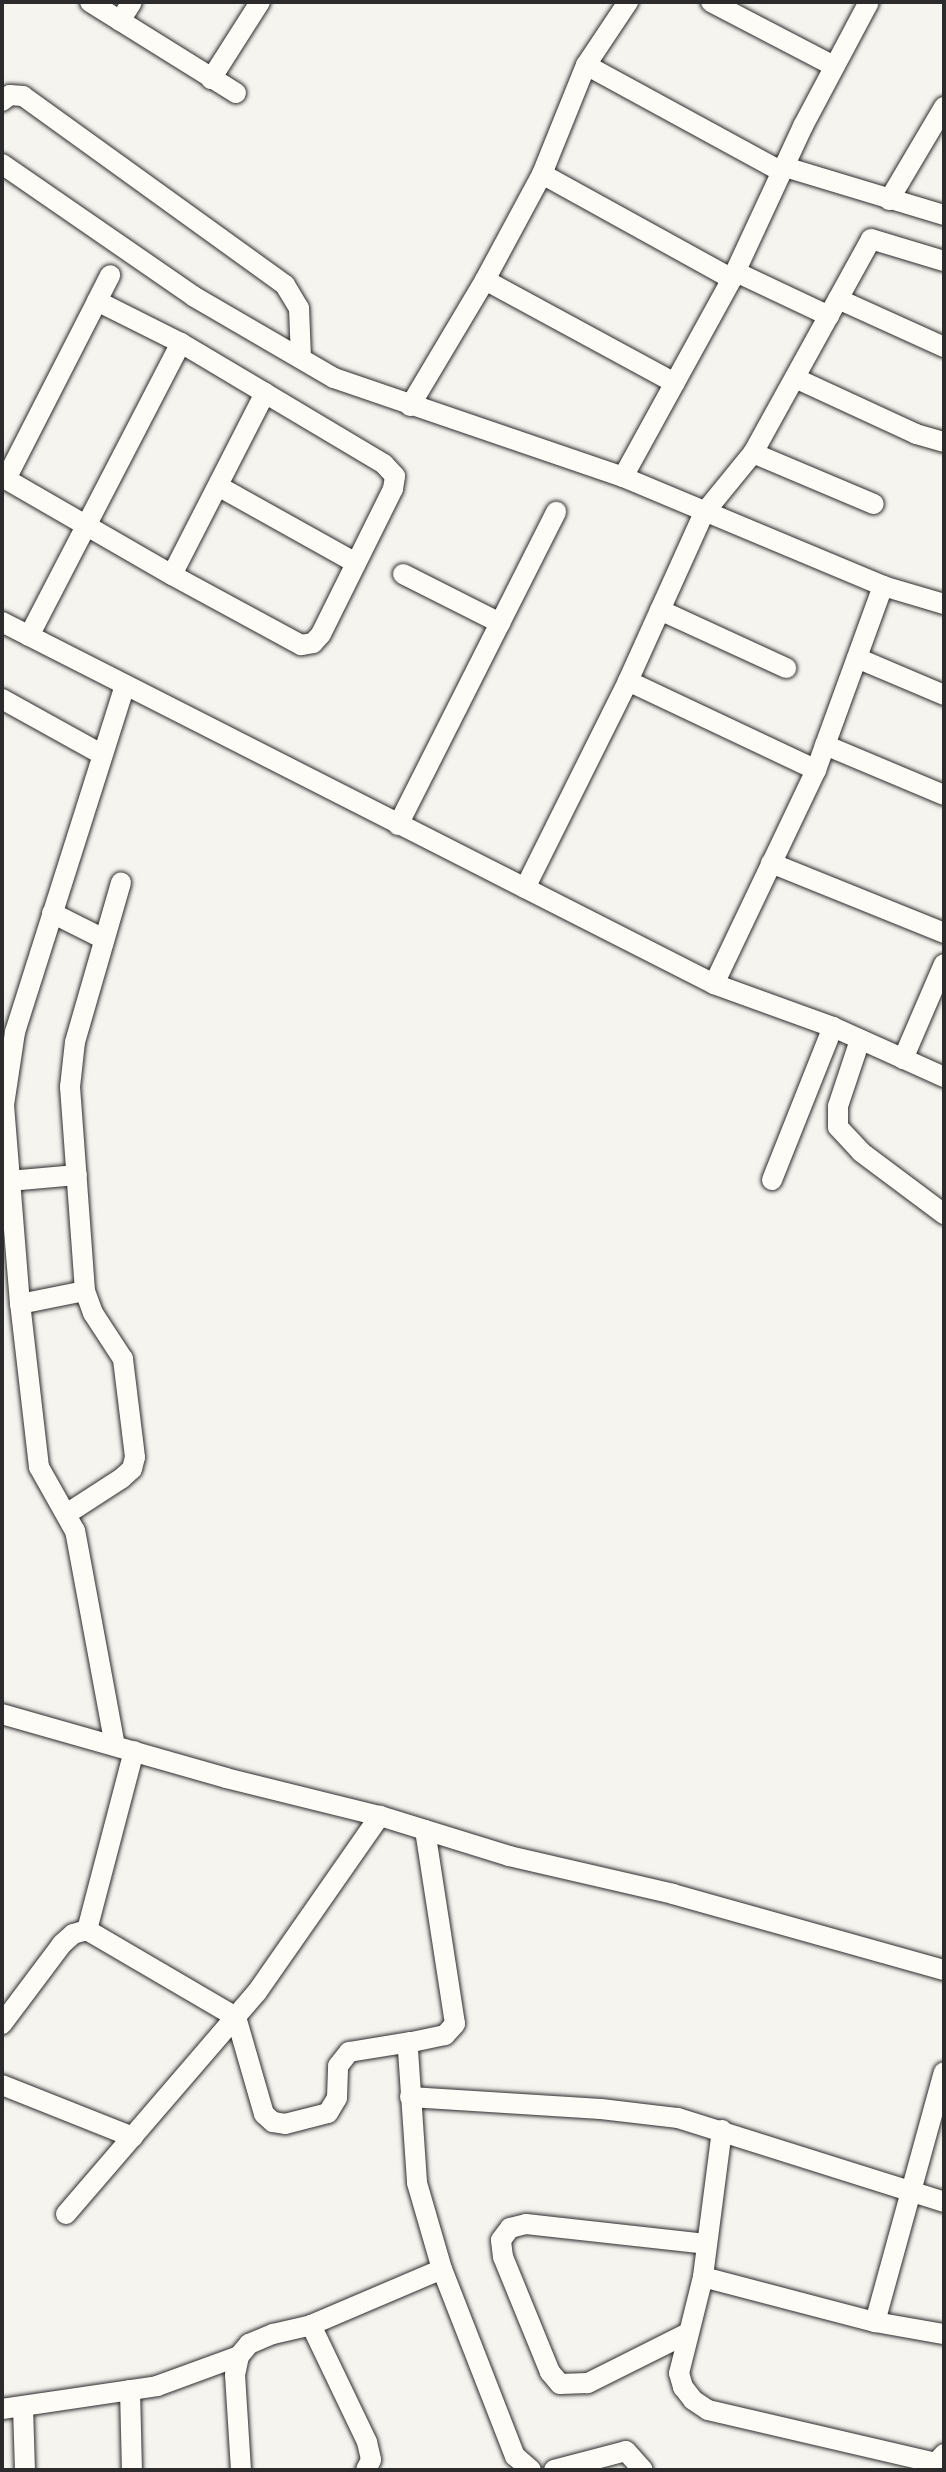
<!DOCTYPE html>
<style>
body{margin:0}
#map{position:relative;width:946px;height:2472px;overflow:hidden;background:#f5f4ef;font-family:"Gochi Hand",sans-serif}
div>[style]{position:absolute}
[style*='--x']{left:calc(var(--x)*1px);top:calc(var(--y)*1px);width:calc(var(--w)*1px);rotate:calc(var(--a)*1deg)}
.roads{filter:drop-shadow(0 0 2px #2b2b2b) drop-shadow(0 0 2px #2b2b2b)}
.minor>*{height:20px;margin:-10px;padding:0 10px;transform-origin:10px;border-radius:10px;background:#fdfcf7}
span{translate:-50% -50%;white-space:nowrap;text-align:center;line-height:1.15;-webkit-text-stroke:8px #fdfcf7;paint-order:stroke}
.frame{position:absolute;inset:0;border:4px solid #2b2b2b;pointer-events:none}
</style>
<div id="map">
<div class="roads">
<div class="minor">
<div style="--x:90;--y:2;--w:172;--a:31.9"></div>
<div style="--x:711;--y:2;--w:139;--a:27.5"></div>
<div style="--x:120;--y:21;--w:22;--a:-58"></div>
<div style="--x:586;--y:65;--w:223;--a:28.6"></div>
<div style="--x:211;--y:79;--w:91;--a:-57.5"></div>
<div style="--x:2;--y:101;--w:10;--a:-37"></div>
<div style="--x:10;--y:95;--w:13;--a:4"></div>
<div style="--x:23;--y:96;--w:323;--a:35.8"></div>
<div style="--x:285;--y:285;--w:27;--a:59"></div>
<div style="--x:299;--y:308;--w:50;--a:87.7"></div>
<div style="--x:2;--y:164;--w:232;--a:34.6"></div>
<div style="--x:193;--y:296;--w:163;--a:30.2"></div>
<div style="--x:334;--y:378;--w:305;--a:18.9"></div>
<div style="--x:623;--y:477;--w:282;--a:22.7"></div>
<div style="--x:883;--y:586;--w:64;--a:16.4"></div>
<div style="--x:785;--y:167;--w:166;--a:16.8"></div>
<div style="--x:542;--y:174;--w:217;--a:28.9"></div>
<div style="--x:889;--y:200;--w:108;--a:-59.4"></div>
<div style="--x:736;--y:272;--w:103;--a:25.3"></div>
<div style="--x:485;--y:280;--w:216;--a:28.5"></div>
<div style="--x:838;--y:299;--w:116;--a:24.4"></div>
<div style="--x:97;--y:301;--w:94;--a:26.6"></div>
<div style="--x:181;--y:343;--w:98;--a:30.8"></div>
<div style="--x:265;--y:393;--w:204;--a:117.1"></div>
<div style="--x:172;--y:575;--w:192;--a:-150"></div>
<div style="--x:6;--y:479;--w:200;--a:-62.9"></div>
<div style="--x:97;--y:301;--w:29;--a:-63"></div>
<div style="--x:795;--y:378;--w:133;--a:24.8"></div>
<div style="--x:916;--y:434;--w:29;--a:16"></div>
<div style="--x:410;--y:406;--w:147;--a:-59.2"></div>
<div style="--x:485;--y:280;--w:120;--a:-61.7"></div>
<div style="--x:542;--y:174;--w:118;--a:-68"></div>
<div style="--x:586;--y:65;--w:76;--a:-56.3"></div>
<div style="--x:753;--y:453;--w:131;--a:22.9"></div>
<div style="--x:623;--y:477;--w:226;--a:-61.2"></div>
<div style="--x:732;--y:279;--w:169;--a:-65.1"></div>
<div style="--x:803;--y:126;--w:140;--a:-62"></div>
<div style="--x:218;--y:486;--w:158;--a:29.2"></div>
<div style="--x:403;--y:574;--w:109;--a:26.8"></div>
<div style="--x:172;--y:575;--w:147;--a:28.5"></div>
<div style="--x:301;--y:645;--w:12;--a:-9"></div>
<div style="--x:313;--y:643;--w:12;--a:-48"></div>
<div style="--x:321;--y:634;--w:162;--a:-63.6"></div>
<div style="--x:393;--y:489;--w:13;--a:-81"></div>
<div style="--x:395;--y:476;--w:16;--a:-133"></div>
<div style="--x:384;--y:464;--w:139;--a:-149.2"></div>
<div style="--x:660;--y:610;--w:139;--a:24.7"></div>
<div style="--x:2;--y:622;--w:799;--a:26.95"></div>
<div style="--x:714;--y:984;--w:127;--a:19.9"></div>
<div style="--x:833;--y:1027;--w:122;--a:24.2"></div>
<div style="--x:29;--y:636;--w:330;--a:-62.6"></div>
<div style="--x:857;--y:658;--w:95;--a:23"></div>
<div style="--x:628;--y:681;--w:208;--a:25.3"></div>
<div style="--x:2;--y:699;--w:115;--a:29"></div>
<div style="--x:825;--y:745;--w:129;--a:22.8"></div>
<div style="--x:398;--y:825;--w:351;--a:-63.2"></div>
<div style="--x:771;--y:863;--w:187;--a:22"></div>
<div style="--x:525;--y:888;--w:231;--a:-63.5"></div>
<div style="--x:628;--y:681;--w:184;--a:-65.7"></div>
<div style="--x:704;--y:513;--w:77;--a:-50.8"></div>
<div style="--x:753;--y:453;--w:244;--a:-61.1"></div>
<div style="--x:871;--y:239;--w:76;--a:16.8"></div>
<div style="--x:52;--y:913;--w:58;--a:26.6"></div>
<div style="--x:714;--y:984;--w:237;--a:-64.5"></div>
<div style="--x:816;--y:770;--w:196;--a:-70"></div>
<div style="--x:860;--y:1040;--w:70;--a:108.4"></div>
<div style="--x:838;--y:1106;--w:21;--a:90"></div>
<div style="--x:838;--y:1127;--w:34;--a:47"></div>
<div style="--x:861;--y:1152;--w:104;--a:36.8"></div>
<div style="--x:903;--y:1059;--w:103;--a:-66.7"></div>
<div style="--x:772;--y:1180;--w:165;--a:-68.3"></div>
<div style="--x:9;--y:1181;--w:68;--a:-5"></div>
<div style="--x:20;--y:1304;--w:66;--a:-11.3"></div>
<div style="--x:68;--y:1513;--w:64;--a:-32.9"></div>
<div style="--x:122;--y:1478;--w:13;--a:-42"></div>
<div style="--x:132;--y:1469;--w:12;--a:-76"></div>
<div style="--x:135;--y:1457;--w:99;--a:-97"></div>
<div style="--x:123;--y:1359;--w:55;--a:-123.1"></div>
<div style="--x:93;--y:1313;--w:23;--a:-110"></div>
<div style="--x:85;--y:1291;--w:205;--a:-94.2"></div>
<div style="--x:70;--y:1087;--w:45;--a:-83.7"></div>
<div style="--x:75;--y:1042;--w:166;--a:-73.9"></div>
<div style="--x:2;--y:1714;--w:233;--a:15.9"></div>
<div style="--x:226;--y:1778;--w:159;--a:13.9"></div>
<div style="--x:380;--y:1816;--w:135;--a:17.2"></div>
<div style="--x:509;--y:1856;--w:168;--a:13"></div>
<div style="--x:673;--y:1894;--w:281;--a:15.7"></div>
<div style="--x:115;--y:1746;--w:219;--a:-100.5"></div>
<div style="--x:75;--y:1531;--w:73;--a:-119.4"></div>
<div style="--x:39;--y:1467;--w:164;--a:-96.6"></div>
<div style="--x:20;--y:1304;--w:200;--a:-94.6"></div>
<div style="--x:4;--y:1105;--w:74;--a:-81.4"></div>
<div style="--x:15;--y:1032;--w:364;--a:-72.4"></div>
<div style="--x:425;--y:1830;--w:196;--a:81.2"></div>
<div style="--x:455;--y:2024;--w:15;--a:132"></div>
<div style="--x:445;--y:2035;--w:35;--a:168"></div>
<div style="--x:411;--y:2042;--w:9;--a:111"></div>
<div style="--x:408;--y:2050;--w:133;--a:86.1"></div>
<div style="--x:417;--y:2183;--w:90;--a:73.8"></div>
<div style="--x:442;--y:2269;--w:201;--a:68.7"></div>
<div style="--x:515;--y:2456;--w:21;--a:41"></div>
<div style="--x:87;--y:1930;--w:185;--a:-75.3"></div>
<div style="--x:2;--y:2024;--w:100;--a:-53.1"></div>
<div style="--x:62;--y:1944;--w:15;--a:-42"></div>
<div style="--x:73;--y:1934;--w:15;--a:-16"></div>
<div style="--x:87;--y:1930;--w:173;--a:30.3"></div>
<div style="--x:236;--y:2017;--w:101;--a:73.9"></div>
<div style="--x:264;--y:2114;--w:12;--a:42"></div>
<div style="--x:273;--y:2122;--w:12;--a:9"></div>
<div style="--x:285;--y:2124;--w:44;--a:-14.3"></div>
<div style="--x:328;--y:2113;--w:17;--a:-59"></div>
<div style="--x:337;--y:2098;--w:32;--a:-88"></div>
<div style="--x:338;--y:2066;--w:18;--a:-52"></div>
<div style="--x:349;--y:2052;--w:63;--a:-9.2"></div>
<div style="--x:2;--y:2085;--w:141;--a:21.7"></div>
<div style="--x:410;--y:2097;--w:191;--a:3.6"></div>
<div style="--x:601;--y:2109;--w:78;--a:6.7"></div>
<div style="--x:678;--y:2118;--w:279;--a:17.5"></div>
<div style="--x:722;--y:2130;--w:148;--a:97.4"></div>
<div style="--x:703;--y:2277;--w:99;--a:104"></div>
<div style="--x:679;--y:2373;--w:15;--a:74"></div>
<div style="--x:683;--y:2387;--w:16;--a:52"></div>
<div style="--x:693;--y:2400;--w:18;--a:34"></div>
<div style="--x:708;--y:2410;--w:234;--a:13.1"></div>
<div style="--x:936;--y:2463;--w:12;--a:-48"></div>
<div style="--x:66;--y:2214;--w:293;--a:-49.3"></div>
<div style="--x:257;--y:1992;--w:215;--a:-55.1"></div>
<div style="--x:703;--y:2277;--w:178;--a:14.7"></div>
<div style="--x:875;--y:2322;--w:70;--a:9.9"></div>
<div style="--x:875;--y:2322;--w:259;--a:-74.6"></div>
<div style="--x:311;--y:2325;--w:130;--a:64.4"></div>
<div style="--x:367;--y:2442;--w:18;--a:77"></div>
<div style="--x:371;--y:2460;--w:11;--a:117"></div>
<div style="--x:688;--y:2333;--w:112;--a:153.4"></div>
<div style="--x:588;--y:2383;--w:28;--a:178"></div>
<div style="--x:560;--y:2384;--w:16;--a:-130"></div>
<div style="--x:550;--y:2372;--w:124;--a:-112.2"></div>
<div style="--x:503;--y:2257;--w:17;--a:-97"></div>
<div style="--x:501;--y:2240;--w:15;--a:-53"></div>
<div style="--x:510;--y:2228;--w:16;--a:-14"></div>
<div style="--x:526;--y:2224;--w:181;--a:6.3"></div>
<div style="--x:130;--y:2390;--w:80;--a:88.6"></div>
<div style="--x:23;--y:2407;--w:63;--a:88.2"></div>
<div style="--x:2;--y:2409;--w:157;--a:-8.4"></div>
<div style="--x:157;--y:2386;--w:87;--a:-20.1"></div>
<div style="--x:241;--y:2470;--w:95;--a:-93.6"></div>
<div style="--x:235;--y:2375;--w:19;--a:-78"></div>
<div style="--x:239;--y:2356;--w:16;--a:-50"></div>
<div style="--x:249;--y:2344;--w:26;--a:-23"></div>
<div style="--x:273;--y:2334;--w:39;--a:-13"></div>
<div style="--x:311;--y:2325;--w:142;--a:-23.1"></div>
<div style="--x:554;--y:2470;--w:74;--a:-14.8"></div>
<div style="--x:626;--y:2451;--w:25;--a:48"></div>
</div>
</div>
<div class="frame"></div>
</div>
